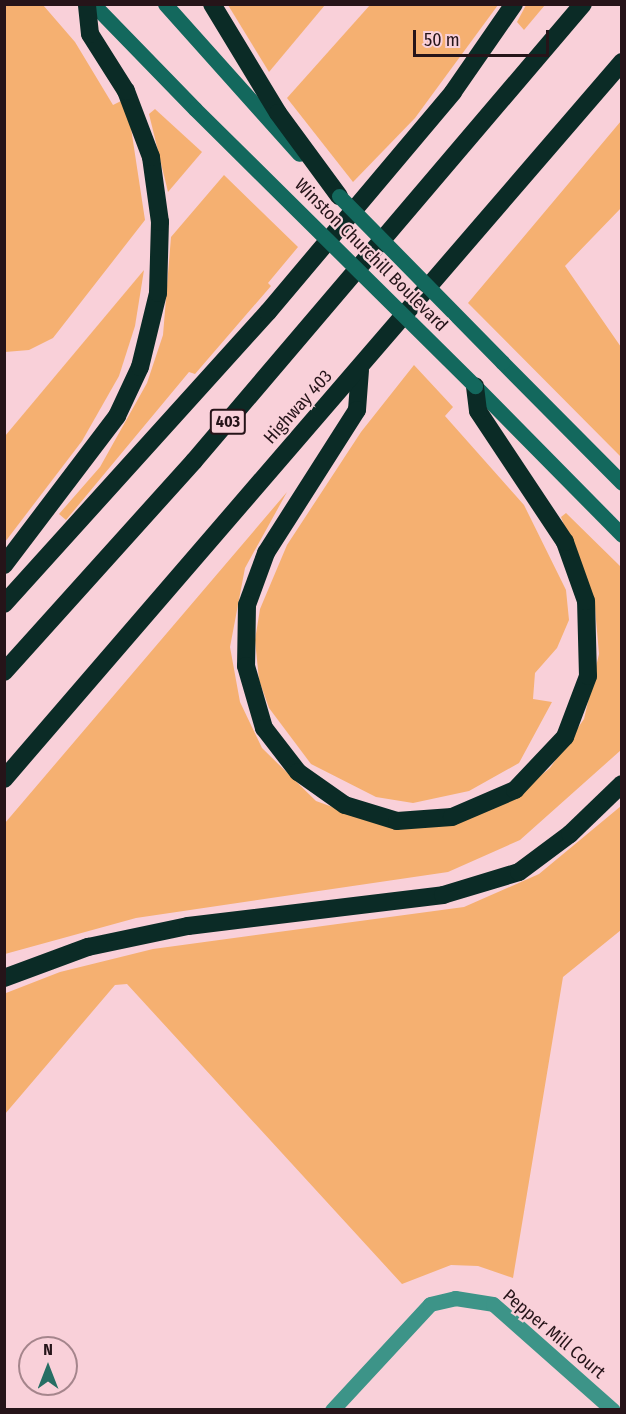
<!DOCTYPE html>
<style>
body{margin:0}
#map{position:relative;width:626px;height:1414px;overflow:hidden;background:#f9d0d9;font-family:"Fira Sans Condensed",sans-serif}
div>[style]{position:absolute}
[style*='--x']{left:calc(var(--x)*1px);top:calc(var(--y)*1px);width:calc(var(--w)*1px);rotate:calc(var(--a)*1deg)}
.green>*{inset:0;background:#f5b071}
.minor>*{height:15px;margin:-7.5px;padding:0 7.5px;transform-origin:7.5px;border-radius:7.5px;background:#3d9488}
.secondary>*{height:15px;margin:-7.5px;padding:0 7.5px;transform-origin:7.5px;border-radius:7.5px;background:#13685d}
.motorway>*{height:18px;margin:-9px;padding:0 9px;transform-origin:9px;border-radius:9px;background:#0b2b26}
.secondary-bridge>*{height:15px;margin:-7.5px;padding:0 7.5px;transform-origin:7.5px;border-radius:7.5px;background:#13685d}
span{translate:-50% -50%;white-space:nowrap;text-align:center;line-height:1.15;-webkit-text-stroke:4.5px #f9d0d9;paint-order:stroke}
.shield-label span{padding:2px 4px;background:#f9d0d9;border:2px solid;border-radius:4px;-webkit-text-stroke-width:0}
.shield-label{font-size:16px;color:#261419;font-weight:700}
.street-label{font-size:18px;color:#261419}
.frame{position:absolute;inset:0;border:6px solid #261419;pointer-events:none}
.north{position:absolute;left:18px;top:1336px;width:60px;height:60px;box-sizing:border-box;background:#f9d0d9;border:2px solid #a5858c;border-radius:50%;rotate:0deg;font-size:16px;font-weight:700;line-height:24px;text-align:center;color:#261419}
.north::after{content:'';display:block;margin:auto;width:21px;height:27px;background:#276e64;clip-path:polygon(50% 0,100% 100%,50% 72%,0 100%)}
.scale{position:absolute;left:413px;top:30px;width:136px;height:27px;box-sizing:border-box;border:3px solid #261419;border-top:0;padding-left:8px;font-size:18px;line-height:21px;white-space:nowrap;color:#261419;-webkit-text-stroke:4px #f9d0d9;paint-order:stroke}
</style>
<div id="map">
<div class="green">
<div style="clip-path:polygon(5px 5px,43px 5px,75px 42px,113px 105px,121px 101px,131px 128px,145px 220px,53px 338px,29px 350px,5px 352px)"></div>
<div style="clip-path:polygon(228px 5px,325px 5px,269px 72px)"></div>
<div style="clip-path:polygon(370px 5px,498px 5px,415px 118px,353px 182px,287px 98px)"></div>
<div style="clip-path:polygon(526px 5px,545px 5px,524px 30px,517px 22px)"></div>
<div style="clip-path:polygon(155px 109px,202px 152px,168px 192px,149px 114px)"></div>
<div style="clip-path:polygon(621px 121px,621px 208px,565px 266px,621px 347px,621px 457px,468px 303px)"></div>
<div style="clip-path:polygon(224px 175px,298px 247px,268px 283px,271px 286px,195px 374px,189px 372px,66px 520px,59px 514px,100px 467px,147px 383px,163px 335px,171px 237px)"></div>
<div style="clip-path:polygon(144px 270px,135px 326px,119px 376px,82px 441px,5px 542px,5px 436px)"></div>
<div style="clip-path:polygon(414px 365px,453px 407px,445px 416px,524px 505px,566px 590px,569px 620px,557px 648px,535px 673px,533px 699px,552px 702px,519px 763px,469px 791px,413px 803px,376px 797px,311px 764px,269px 708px,259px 680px,255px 640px,260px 609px,287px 545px,361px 432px)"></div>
<div style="clip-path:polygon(287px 492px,245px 568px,230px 647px,240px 702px,262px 748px,316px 801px,385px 826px,451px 825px,508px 802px,550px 768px,584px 719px,599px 654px,595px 608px,561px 517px,566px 513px,621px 567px,621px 750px,520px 840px,448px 872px,136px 918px,5px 954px,5px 823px)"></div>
<div style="clip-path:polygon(621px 806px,621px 930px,563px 977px,513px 1278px,478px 1266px,451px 1265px,402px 1284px,127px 984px,115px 985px,5px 1114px,6px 993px,60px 972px,153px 949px,464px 907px,539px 874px)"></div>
</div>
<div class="minor">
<div style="--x:332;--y:1410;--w:144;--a:-47.2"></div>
<div style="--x:430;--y:1304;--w:26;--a:-13"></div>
<div style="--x:455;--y:1298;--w:38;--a:9"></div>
<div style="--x:493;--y:1304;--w:160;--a:41.5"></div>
</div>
<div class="secondary">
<div style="--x:93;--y:4;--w:146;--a:45.8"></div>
<div style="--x:165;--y:4;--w:201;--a:48.2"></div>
<div style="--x:502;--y:362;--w:170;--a:45.2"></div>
<div style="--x:475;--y:386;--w:209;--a:45.4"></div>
</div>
<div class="motorway">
<div style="--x:212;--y:4;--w:127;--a:58.8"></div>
<div style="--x:278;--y:113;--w:103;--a:53.7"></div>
<div style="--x:360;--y:370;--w:40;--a:94.3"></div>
<div style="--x:357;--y:410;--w:169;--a:122.5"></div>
<div style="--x:266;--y:553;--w:55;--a:110.1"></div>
<div style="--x:247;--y:605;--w:61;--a:90.9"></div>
<div style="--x:246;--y:666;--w:65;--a:73.8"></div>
<div style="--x:264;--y:728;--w:56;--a:52.3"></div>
<div style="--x:298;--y:772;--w:57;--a:35.1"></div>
<div style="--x:345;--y:805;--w:54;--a:17.1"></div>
<div style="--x:397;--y:821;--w:55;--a:-4.2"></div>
<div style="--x:452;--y:817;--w:69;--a:-23.2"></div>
<div style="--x:515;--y:790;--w:73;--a:-46.7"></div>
<div style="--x:565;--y:737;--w:65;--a:-69.3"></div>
<div style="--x:588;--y:676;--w:75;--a:-91.5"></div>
<div style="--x:586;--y:601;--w:63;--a:-109.6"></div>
<div style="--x:565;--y:542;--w:157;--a:-123.6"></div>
<div style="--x:478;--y:411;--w:25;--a:-97"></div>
<div style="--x:4;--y:565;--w:187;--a:-52.8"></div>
<div style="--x:117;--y:416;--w:54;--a:-64.9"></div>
<div style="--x:140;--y:367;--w:76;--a:-76.3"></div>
<div style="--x:158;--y:293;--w:71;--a:-88.4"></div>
<div style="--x:160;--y:222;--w:66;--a:-97.9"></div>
<div style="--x:151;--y:157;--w:71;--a:-110.7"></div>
<div style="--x:126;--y:91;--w:67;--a:-122.3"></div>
<div style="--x:90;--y:34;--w:30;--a:-96"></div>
<div style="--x:4;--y:604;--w:394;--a:-47.9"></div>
<div style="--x:268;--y:312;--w:287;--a:-49.9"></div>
<div style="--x:453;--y:92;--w:107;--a:-55.3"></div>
<div style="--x:4;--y:672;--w:284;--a:-48"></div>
<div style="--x:194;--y:461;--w:600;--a:-49.6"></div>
<div style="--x:4;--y:779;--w:947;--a:-49.24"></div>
<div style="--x:4;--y:978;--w:90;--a:-20.3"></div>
<div style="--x:88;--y:947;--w:102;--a:-11.9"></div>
<div style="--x:188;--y:926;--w:257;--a:-6.9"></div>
<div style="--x:443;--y:895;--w:79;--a:-16.8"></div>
<div style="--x:519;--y:872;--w:64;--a:-36.7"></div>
<div style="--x:570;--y:834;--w:72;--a:-43.9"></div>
</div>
<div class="secondary-bridge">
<div style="--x:195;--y:109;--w:394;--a:44.7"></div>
<div style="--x:339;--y:196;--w:233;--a:45.5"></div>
</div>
<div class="shield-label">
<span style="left:228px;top:422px">403</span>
</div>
<div class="street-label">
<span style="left:371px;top:255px;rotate:45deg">Winston Churchill Boulevard</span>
<span style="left:298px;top:407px;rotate:-48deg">Highway 403</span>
<span style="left:554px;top:1334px;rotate:40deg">Pepper Mill Court</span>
</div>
<div class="frame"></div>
<div class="north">N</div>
<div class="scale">50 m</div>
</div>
